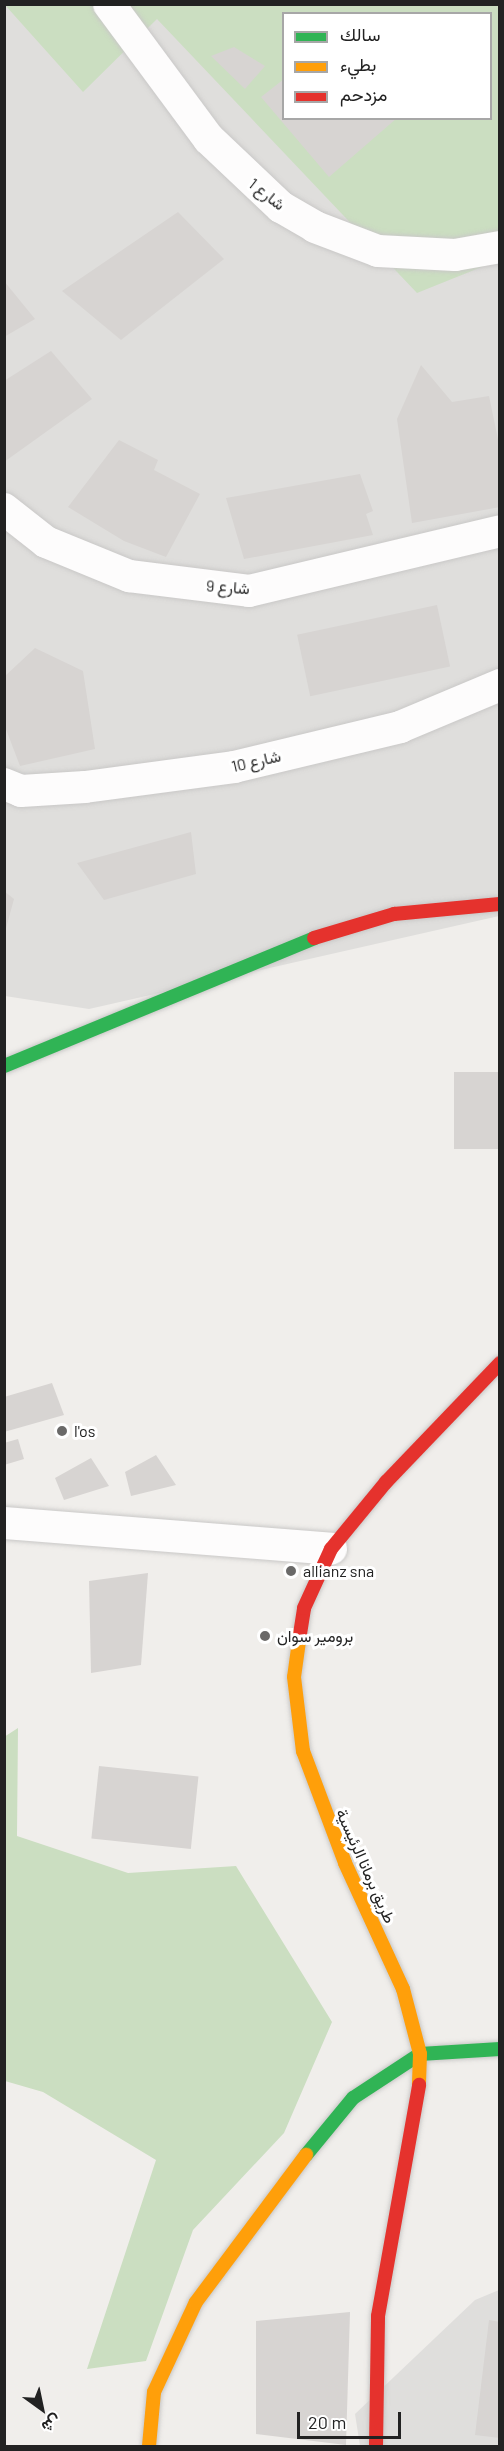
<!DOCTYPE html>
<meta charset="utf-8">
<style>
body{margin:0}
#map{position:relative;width:504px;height:2451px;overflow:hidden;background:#f0eeeb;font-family:Barlow,Vazirmatn,sans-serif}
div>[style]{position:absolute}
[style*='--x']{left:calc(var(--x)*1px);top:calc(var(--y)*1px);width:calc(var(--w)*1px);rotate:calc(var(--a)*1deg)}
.residential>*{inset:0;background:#dfdedc}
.forest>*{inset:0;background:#cbdec1}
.building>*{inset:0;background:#d7d4d2;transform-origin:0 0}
.roads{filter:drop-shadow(0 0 2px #c9c8c7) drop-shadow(0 0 2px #c9c8c7)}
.street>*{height:32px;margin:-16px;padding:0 16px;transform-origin:16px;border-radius:16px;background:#fdfcfc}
.fast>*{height:14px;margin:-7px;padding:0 7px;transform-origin:7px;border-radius:7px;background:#30b455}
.slow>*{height:14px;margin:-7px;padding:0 7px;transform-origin:7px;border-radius:7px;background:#ff9f0a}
.jam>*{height:14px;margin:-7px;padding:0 7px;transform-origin:7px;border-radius:7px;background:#e5322d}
.dots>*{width:16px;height:16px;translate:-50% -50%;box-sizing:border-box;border:3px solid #fff;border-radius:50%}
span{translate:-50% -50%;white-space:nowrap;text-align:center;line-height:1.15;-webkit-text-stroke:6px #fff;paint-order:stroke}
.street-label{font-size:16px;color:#222}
.poi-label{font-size:16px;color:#222}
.left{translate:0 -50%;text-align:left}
.frame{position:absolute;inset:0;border:6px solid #222;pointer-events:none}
.legend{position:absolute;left:282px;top:12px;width:210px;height:108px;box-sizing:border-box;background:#fff;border:2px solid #a7a7a7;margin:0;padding:8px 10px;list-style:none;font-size:18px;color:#222}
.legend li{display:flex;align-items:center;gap:12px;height:30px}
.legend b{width:30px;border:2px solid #a7a7a7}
.north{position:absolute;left:12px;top:2379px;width:60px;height:60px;-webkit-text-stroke:4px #fff;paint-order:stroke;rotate:147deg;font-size:16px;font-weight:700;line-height:24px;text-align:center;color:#222}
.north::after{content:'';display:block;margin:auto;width:21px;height:27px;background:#222;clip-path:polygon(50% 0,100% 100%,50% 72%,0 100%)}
.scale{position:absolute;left:297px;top:2412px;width:104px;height:27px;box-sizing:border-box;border:3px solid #222;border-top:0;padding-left:8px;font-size:18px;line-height:21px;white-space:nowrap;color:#222;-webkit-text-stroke:4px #fff;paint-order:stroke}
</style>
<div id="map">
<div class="residential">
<div style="clip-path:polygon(4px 5px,149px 5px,284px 14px,284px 118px,499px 169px,499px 916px,89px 1009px,5px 996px)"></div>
<div style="clip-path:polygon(499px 2290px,499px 2446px,360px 2446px,355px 2414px,475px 2300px)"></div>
</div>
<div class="forest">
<div style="clip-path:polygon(evenodd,5px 5px,499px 5px,499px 260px,417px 293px,157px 19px,83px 92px,5px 5px,284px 14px,490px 14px,490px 118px,284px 118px,284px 14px)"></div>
<div style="clip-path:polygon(18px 1728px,17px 1836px,128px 1873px,236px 1866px,332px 2022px,284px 2133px,193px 2230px,146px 2361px,87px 2369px,156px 2160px,43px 2092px,5px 2081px,4px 1737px)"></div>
</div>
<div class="building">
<div style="clip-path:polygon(234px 47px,265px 66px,245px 89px,211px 56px)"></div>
<div style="clip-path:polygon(284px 79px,284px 118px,397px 118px,329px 177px,261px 97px)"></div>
<div style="clip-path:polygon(178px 212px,224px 259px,121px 340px,62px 291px)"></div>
<div style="clip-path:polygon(4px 281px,35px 319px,4px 337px)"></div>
<div style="clip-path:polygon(51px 351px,92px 399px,4px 462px,4px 381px)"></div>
<div style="clip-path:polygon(421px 365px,452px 402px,489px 396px,500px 449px,500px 507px,412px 523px,397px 419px)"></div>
<div style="clip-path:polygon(119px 440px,158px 460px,154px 470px,200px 494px,166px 557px,124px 541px,68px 507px)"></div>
<div style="clip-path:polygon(360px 474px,373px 511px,366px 514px,373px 535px,244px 559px,226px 498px)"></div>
<div style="left:437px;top:605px;width:63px;height:143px;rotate:78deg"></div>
<div style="clip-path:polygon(35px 648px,83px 671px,95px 749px,20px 766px,4px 724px,4px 677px)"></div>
<div style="clip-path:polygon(191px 832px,196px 874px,104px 900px,77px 863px)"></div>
<div style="clip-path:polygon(4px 891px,14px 899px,5px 932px,4px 932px)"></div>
<div style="left:500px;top:1072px;width:77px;height:46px;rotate:90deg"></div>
<div style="clip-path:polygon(52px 1383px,64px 1415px,4px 1432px,4px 1397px)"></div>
<div style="clip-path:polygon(18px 1439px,24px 1459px,4px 1465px,4px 1443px)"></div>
<div style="clip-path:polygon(156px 1455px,176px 1485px,131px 1496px,125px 1472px)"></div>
<div style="clip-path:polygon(91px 1458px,109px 1486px,64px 1500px,55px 1478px)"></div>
<div style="clip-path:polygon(148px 1573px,141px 1665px,91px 1673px,89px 1581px)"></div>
<div style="left:99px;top:1766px;width:100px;height:73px;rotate:6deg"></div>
<div style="clip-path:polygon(350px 2312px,346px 2445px,256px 2434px,256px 2321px)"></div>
<div style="clip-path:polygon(489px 2320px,500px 2322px,500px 2438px,475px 2435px)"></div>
</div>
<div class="roads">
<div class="street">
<div style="--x:109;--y:4;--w:168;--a:53.5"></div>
<div style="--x:209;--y:139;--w:99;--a:43.4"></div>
<div style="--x:281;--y:207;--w:39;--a:30"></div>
<div style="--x:315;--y:227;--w:67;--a:20.9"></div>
<div style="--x:378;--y:251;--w:77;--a:3"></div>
<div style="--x:455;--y:255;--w:46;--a:-10.1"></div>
<div style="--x:4;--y:509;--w:53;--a:38.2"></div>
<div style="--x:46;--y:542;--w:90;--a:22.3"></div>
<div style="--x:129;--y:576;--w:121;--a:7.1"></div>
<div style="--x:249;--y:591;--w:258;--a:-13.4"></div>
<div style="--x:4;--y:784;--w:18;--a:22"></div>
<div style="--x:21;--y:791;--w:64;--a:-3.6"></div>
<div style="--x:85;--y:787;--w:150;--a:-7.6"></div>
<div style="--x:234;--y:767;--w:171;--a:-13.5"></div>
<div style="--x:400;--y:727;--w:108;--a:-22.8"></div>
<div style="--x:4;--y:1523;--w:328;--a:4.5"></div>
</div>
<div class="fast">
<div style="--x:4;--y:1066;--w:335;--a:-22.4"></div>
<div style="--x:306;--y:2155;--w:74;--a:-50.5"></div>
<div style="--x:353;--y:2098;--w:80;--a:-33.3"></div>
<div style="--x:420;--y:2054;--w:80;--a:-3.6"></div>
</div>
<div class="slow">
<div style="--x:300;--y:1634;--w:43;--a:97.9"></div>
<div style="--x:294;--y:1677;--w:75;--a:83.1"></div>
<div style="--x:303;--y:1751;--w:120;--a:69.4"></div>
<div style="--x:345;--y:1863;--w:139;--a:65.3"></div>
<div style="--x:403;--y:1989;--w:67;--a:75.3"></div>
<div style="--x:420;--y:2054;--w:31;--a:92"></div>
<div style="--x:149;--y:2446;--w:54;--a:-84.7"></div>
<div style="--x:154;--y:2392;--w:99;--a:-65"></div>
<div style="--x:196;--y:2302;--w:184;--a:-53.2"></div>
</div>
<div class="jam">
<div style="--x:314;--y:938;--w:84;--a:-16.7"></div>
<div style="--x:394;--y:914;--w:106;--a:-5.4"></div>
<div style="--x:300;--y:1634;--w:26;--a:-81"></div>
<div style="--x:304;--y:1608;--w:65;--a:-65.4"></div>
<div style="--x:331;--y:1549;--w:87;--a:-50.6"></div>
<div style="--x:386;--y:1482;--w:165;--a:-46.2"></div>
<div style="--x:376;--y:2446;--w:130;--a:-89.1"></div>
<div style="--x:378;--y:2316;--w:235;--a:-79.9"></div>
</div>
</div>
<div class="dots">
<div style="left:62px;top:1431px;background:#6a6968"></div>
<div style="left:291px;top:1571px;background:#6a6968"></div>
<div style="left:265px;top:1636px;background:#6a6968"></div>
</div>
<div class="street-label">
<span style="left:267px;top:194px;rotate:38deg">شارع 1</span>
<span style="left:228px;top:587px;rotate:4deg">شارع 9</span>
<span style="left:256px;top:761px;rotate:-13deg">شارع 10</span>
<span style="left:366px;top:1866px;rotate:66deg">طريق برمانا الرئيسية</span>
</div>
<div class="poi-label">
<span class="left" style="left:74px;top:1431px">l'os</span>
<span class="left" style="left:303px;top:1571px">allianz sna</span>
<span class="left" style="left:277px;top:1636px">برومير سوان</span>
</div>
<div class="frame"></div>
<ul class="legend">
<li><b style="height:8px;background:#30b455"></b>سالك</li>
<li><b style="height:8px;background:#ff9f0a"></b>بطيء</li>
<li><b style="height:8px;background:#e5322d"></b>مزدحم</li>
</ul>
<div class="north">ش</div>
<div class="scale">20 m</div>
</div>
